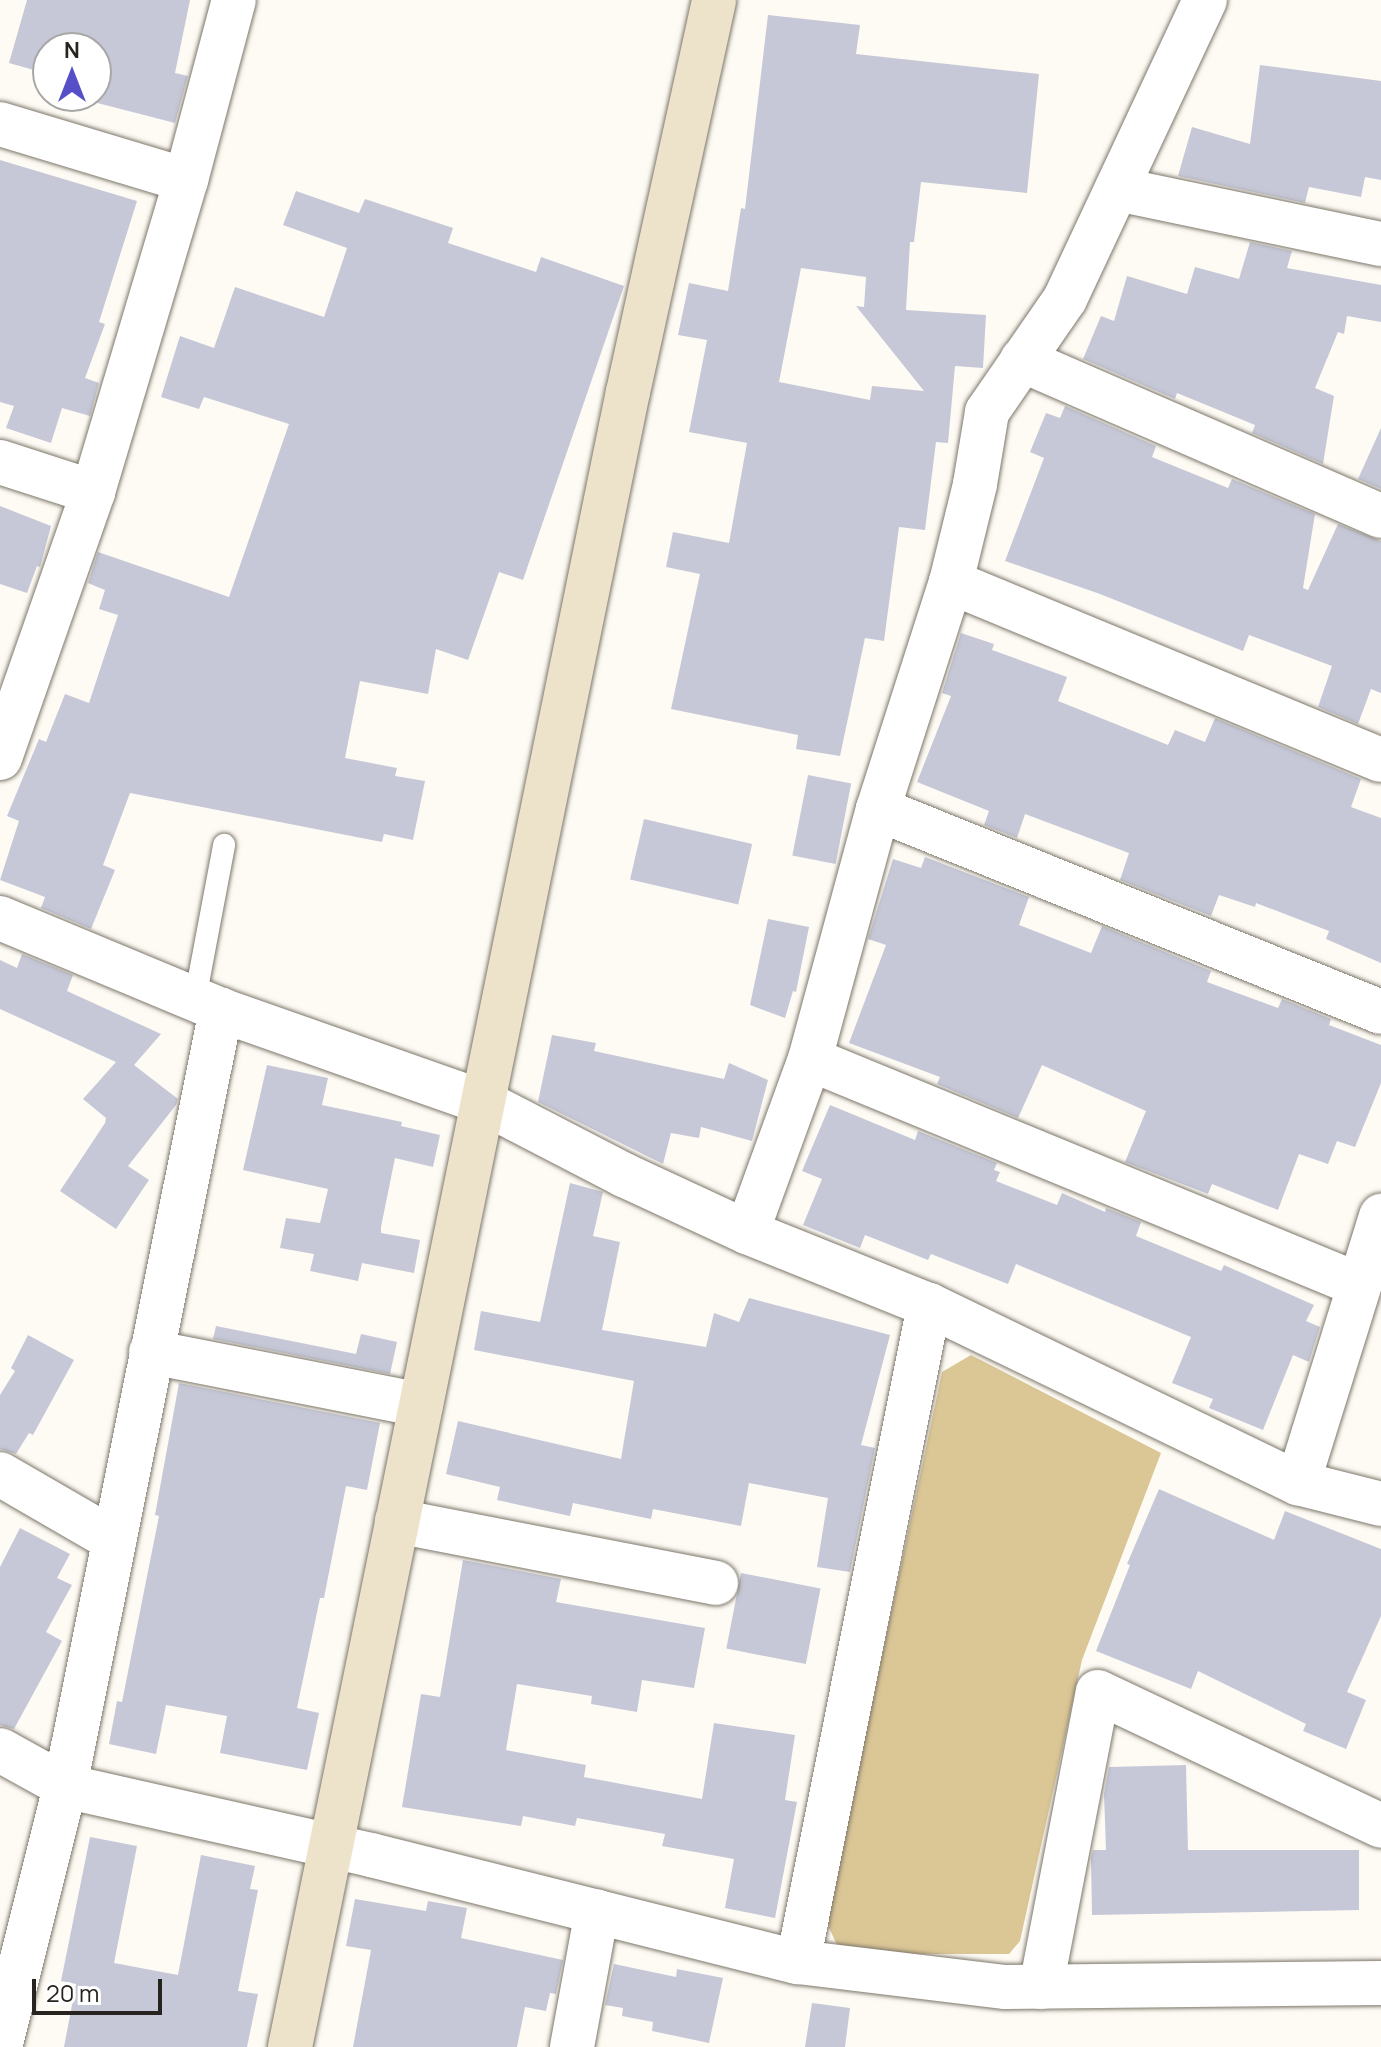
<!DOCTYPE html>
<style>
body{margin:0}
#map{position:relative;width:1381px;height:2047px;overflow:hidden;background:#fefbf5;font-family:Manrope,sans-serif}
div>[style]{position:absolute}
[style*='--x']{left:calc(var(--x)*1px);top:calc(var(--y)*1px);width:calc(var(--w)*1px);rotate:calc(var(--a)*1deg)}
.green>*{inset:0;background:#dbc696}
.building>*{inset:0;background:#c6c8d7;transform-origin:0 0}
.roads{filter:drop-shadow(0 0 2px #7d776a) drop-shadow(0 0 2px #7d776a)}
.lane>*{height:22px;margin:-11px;padding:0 11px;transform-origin:11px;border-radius:11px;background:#fff}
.street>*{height:44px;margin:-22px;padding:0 22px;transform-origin:22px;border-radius:22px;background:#fff}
.secondary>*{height:44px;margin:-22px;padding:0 22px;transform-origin:22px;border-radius:22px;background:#ede3ca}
span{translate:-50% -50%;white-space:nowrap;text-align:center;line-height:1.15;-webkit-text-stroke:7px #fff;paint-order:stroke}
.north{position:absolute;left:32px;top:32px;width:80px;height:80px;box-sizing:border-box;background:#fff;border:2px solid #a9a7a5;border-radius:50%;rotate:0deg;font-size:22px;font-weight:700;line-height:32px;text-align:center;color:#27241f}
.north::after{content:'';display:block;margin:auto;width:28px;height:36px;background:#574fc7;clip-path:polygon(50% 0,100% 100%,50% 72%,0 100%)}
.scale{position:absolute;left:32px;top:1979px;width:130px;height:36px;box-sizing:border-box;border:4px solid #27241f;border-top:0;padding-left:10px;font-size:24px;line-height:28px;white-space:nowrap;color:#27241f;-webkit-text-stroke:6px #fff;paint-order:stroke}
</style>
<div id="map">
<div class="green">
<div style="clip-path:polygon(971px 1355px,1161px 1453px,1082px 1660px,1020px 1941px,1009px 1954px,890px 1954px,837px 1945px,826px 1921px,942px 1372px)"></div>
</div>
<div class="building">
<div style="clip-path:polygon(27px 0,190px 0,175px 73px,188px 76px,175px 123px,78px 98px,96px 96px,96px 48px,48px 48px,48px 74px,9px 63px)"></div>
<div style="clip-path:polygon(evenodd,768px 15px,860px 25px,856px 54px,1039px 74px,1027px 193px,921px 182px,914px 242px,910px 242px,906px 310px,986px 315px,983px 368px,955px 366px,948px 443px,936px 442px,925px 530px,899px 527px,884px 641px,865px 638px,840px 756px,796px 749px,798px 735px,671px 709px,700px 574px,666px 567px,673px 532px,729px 543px,747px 443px,689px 432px,707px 340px,678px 335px,689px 283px,728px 291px,741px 208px,745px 209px,768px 15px,801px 268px,866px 277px,864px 307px,856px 306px,924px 391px,872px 386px,870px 400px,779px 382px,801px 268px)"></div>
<div style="clip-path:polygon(1260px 65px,1381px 81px,1381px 180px,1365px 177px,1361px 197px,1309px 187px,1305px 203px,1178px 176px,1192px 127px,1250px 144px)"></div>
<div style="clip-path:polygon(0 160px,137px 201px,99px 322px,105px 324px,85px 378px,99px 383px,90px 416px,62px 408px,51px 443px,6px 428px,14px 406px,0 402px)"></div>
<div style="clip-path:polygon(296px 191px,359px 213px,365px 199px,453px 228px,448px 243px,536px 272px,541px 257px,624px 286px,523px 580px,499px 572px,468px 660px,436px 649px,428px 694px,360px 681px,345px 758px,397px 768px,395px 776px,425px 781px,413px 840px,384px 834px,382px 842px,130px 793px,103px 865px,115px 870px,91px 929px,41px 908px,45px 897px,0 880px,19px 821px,7px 816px,39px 739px,46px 742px,65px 694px,89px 703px,118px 615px,99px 609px,105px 590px,88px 583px,98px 552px,229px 597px,289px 424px,204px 397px,199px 409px,161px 397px,180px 336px,214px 348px,235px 287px,324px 317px,347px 248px,283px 225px)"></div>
<div style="clip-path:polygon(1250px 242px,1292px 251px,1287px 268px,1381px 285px,1381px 322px,1347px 316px,1344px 334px,1338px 332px,1315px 388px,1334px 396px,1323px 464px,1252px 433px,1255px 425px,1177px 393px,1175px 399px,1083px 359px,1101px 316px,1114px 321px,1127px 276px,1187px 294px,1195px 267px,1239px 279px)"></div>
<div style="clip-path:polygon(1065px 406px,1156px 446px,1152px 457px,1228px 488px,1232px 479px,1315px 514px,1303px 588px,1308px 590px,1338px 524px,1381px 541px,1381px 693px,1371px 689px,1358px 724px,1318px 707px,1332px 666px,1249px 635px,1243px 651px,1100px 594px,1005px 561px,1044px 458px,1030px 452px,1046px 413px,1060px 418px)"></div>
<div style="clip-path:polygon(1381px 428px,1381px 489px,1358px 479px)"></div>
<div style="clip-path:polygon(0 506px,51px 526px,40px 567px,37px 566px,27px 593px,0 584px)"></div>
<div style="clip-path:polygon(961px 633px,994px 644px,992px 650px,1067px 677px,1058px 701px,1168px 745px,1175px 730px,1205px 742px,1215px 718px,1361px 779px,1351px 807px,1381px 818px,1381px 963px,1326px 939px,1329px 931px,1256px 903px,1255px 907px,1219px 895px,1211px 916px,1120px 880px,1129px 853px,1025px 814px,1017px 838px,984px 825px,989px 811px,917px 782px,951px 696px,942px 693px)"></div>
<div style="left:808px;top:775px;width:44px;height:82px;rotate:11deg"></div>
<div style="left:644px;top:819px;width:111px;height:62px;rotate:13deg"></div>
<div style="clip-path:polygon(925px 857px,1029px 897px,1019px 925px,1091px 953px,1102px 926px,1211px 971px,1207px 982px,1278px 1008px,1282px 999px,1331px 1019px,1329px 1025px,1381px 1045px,1381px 1083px,1355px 1147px,1337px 1141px,1328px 1164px,1299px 1154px,1278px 1210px,1212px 1184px,1208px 1194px,1125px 1162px,1146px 1111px,1042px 1065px,1018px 1118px,937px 1084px,940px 1077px,849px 1043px,886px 945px,868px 939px,893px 859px,921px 868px)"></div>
<div style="clip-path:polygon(768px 919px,809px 927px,796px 992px,793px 991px,785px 1018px,750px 1005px)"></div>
<div style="clip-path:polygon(22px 954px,73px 975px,67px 991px,161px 1034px,134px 1065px,178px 1099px,176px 1105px,128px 1166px,149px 1180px,116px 1229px,60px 1191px,105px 1123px,106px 1118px,83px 1099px,116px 1062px,0 1009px,0 960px,17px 968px)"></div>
<div style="clip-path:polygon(552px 1035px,596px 1043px,594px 1051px,724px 1079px,729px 1063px,768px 1080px,752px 1141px,701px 1127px,699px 1138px,671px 1133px,663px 1164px,538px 1102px)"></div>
<div style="clip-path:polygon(267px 1065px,328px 1078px,322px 1105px,402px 1122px,401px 1126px,440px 1135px,433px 1167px,395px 1158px,381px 1227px,381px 1233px,420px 1240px,414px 1273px,362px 1263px,358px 1281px,310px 1271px,314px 1254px,280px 1248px,286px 1218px,320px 1223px,328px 1189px,243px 1170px)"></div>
<div style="clip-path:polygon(830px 1105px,915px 1140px,918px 1131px,997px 1163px,994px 1170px,1000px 1172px,996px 1181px,1057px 1205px,1062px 1193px,1105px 1212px,1106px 1208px,1141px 1222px,1136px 1236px,1221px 1271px,1224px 1265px,1314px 1305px,1306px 1321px,1320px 1327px,1309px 1362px,1293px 1355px,1263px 1430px,1209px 1408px,1213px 1399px,1172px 1383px,1191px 1337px,1016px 1264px,1008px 1284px,931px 1254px,928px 1260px,865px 1235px,860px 1248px,803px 1225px,822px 1179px,802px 1171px)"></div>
<div style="clip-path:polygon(570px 1183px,603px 1192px,593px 1236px,620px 1242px,602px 1330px,706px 1347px,714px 1313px,739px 1322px,749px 1298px,890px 1335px,861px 1445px,875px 1448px,850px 1572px,817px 1567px,828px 1498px,749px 1483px,741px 1526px,653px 1509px,651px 1519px,573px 1503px,570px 1516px,497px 1500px,500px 1487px,446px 1474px,458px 1421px,621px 1459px,634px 1381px,474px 1350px,481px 1311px,540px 1322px)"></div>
<div style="clip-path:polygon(216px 1326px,356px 1354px,361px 1334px,397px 1342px,390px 1374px,213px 1339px)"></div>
<div style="clip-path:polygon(28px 1335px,74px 1360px,33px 1435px,29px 1433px,16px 1454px,0 1449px,0 1395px,15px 1371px,11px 1368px)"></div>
<div style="clip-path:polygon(179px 1383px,380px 1423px,367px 1490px,346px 1486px,324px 1598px,320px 1598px,297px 1708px,319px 1713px,307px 1770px,220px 1753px,227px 1716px,166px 1705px,156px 1754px,109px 1744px,117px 1701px,122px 1702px,159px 1516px,155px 1515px)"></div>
<div style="clip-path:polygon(1159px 1489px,1274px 1540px,1285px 1511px,1381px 1549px,1381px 1616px,1347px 1692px,1366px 1700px,1346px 1749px,1303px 1731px,1306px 1724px,1198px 1671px,1191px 1689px,1096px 1651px,1130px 1565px,1127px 1564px)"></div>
<div style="clip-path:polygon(20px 1528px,70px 1554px,57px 1578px,72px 1585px,46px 1632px,62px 1641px,14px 1729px,0 1725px,0 1567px)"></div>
<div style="clip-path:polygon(463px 1560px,561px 1579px,556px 1602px,705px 1628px,694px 1688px,642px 1680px,637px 1712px,591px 1704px,592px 1696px,517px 1684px,506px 1750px,586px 1765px,584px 1777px,702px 1799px,714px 1723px,795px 1735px,785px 1800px,797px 1802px,775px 1918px,725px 1908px,734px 1859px,662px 1846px,665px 1834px,577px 1818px,575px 1826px,523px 1816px,521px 1826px,402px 1807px,421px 1694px,440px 1697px)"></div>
<div style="left:741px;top:1573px;width:81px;height:77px;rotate:11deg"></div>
<div style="clip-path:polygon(1186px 1765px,1188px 1850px,1359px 1850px,1359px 1910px,1092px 1915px,1091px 1858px,1093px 1850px,1106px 1850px,1104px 1794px,1109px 1767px)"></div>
<div style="clip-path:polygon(90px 1837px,137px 1846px,114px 1963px,178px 1975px,201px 1855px,255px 1866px,250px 1889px,258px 1890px,238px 1991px,258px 1994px,247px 2047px,64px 2047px,76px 1984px,61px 1981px)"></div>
<div style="clip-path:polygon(355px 1899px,426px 1911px,428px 1901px,467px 1908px,461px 1938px,563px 1960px,556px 1994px,550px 1993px,546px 2011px,525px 2007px,517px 2047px,353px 2047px,371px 1950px,346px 1946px)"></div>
<div style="clip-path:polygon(614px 1964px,676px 1977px,677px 1969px,723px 1978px,709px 2043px,652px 2031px,653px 2022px,622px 2016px,623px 2008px,605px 2005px)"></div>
<div style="clip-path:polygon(812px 2003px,850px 2008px,845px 2047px,805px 2047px)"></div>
</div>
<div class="roads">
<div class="lane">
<div style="--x:195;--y:999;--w:157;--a:-79.3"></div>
</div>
<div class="street">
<div style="--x:0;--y:124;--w:194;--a:16.8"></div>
<div style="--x:1117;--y:189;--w:270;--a:11.8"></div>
<div style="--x:1022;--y:360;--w:391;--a:23.5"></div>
<div style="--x:0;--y:462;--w:98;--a:17.9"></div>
<div style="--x:951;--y:582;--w:465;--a:22.5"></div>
<div style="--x:0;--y:758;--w:282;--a:-70.7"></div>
<div style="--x:93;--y:492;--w:326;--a:-73.4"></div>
<div style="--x:186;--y:180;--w:186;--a:-75.1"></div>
<div style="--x:878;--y:809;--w:542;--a:21.98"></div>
<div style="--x:0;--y:918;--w:239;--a:22.6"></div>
<div style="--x:221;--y:1010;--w:280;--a:19.4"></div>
<div style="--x:485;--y:1103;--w:157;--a:27.4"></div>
<div style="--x:624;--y:1175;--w:136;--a:24.9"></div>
<div style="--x:747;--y:1232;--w:196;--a:21.9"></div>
<div style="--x:929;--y:1305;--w:410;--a:25.8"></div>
<div style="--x:1298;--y:1483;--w:86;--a:14.2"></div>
<div style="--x:810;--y:1059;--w:594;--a:22.37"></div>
<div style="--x:747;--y:1232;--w:184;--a:-70"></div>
<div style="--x:810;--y:1059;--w:259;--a:-74.8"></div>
<div style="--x:878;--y:809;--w:238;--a:-72.2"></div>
<div style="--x:951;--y:582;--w:101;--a:-76.2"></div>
<div style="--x:975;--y:484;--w:73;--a:-80.5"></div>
<div style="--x:987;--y:412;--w:137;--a:-55.4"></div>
<div style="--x:1065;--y:299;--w:330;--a:-64.9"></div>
<div style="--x:151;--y:1352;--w:275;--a:11.1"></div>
<div style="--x:0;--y:1474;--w:132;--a:30.1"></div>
<div style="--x:1298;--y:1483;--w:280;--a:-72.7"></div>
<div style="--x:397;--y:1521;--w:325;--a:11"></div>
<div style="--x:0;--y:1750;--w:74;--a:29"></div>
<div style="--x:65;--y:1786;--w:314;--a:12.7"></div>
<div style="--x:371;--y:1855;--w:440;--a:14.1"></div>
<div style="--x:798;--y:1962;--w:209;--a:6.9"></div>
<div style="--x:1006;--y:1987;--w:375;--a:-0.6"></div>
<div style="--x:798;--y:1962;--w:670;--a:-78.72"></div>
<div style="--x:1041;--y:1987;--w:300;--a:-79.1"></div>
<div style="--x:1098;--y:1692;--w:313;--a:25.3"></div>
<div style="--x:0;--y:2047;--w:269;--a:-76"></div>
<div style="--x:65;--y:1786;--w:792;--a:-78.63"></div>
<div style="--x:572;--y:2047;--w:138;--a:-79.6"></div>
</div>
<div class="secondary">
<div style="--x:290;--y:2047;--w:1689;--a:-78.46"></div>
<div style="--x:628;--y:392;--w:401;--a:-77.6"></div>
</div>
</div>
<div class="north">N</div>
<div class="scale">20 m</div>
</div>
